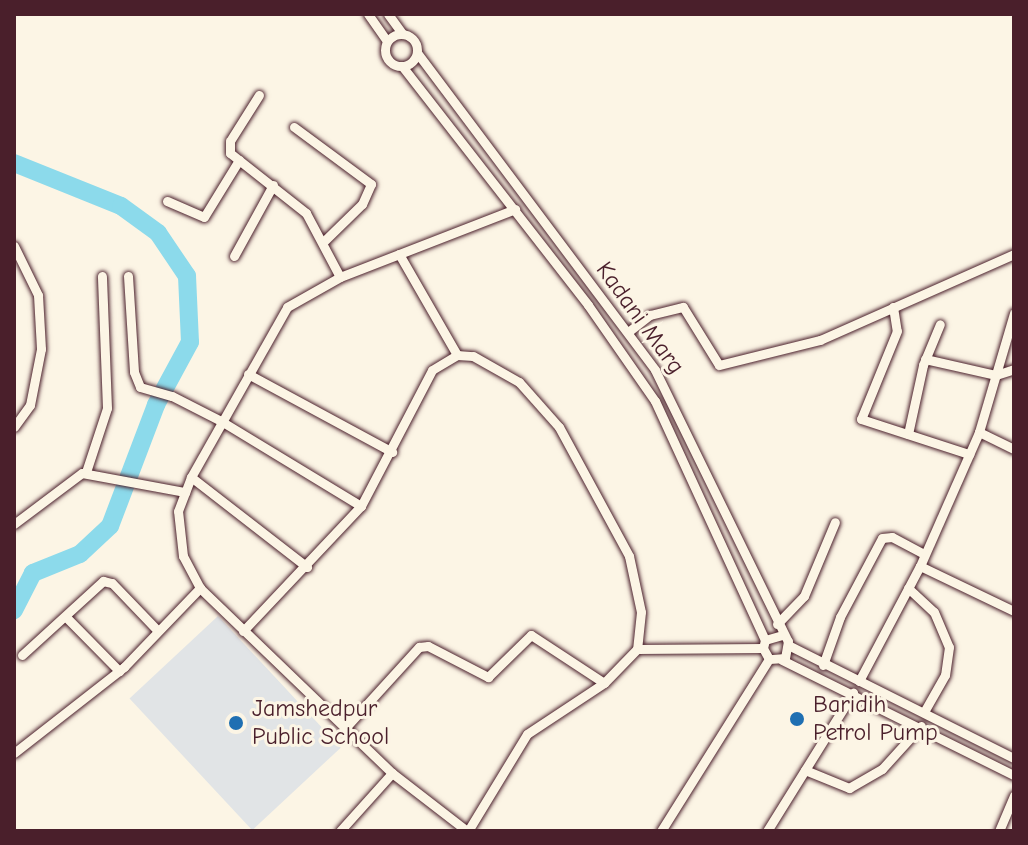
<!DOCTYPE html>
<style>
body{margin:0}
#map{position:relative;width:1028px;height:845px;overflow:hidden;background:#fcf5e5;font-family:"Comic Neue",sans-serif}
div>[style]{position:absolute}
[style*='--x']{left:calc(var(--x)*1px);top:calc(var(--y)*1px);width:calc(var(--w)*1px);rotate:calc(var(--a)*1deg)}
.built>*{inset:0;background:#e1e4e6;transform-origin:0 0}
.river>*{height:18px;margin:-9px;padding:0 9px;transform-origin:9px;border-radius:9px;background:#8cdaeb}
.roads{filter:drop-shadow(0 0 2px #4a1f2b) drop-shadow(0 0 2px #4a1f2b)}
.minor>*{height:9px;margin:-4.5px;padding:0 4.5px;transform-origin:4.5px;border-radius:4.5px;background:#fcf5e5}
.minor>.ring{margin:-4.5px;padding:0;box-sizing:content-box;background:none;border:9px solid #fcf5e5;border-radius:50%}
.dots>*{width:22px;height:22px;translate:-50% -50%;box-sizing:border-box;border:4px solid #fcf5e5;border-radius:50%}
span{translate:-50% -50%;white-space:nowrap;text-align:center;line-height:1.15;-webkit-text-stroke:6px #fcf5e5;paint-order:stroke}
.street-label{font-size:24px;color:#4a1f2b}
.poi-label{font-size:24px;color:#4a1f2b}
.left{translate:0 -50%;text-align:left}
.frame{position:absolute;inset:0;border:16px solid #4a1f2b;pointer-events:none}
</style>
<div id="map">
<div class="built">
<div style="left:218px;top:616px;width:180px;height:121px;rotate:47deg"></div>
</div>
<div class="river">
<div style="--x:14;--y:163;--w:115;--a:21.9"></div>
<div style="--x:121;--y:206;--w:46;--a:36.1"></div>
<div style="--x:158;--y:233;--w:52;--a:56"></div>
<div style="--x:187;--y:276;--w:66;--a:87.4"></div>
<div style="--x:190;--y:342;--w:72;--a:118.4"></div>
<div style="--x:156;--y:405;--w:129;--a:110.8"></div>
<div style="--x:110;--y:526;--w:41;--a:137"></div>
<div style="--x:80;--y:554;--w:51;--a:158"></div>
<div style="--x:33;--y:573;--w:42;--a:117.2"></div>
</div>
<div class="roads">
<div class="minor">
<div style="--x:368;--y:14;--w:33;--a:55"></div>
<div style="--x:388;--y:14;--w:24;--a:54"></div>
<div class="ring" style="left:385px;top:34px;width:23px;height:23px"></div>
<div style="--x:418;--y:54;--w:395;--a:53.1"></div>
<div style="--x:655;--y:370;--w:302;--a:63.9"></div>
<div style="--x:788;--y:641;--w:17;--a:100"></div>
<div style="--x:785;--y:658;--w:16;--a:176"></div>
<div style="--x:769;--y:659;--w:13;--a:-119"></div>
<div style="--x:763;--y:648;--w:8;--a:-76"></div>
<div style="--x:765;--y:640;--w:18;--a:-16"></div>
<div style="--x:402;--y:66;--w:303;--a:52.1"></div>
<div style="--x:588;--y:305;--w:117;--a:55.1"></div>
<div style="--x:655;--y:401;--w:263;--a:65.3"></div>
<div style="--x:259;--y:95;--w:54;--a:122.2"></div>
<div style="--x:230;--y:141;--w:12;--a:90"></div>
<div style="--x:230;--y:153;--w:97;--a:38.3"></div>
<div style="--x:306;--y:213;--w:72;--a:62"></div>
<div style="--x:294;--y:127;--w:96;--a:36.5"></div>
<div style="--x:371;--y:184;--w:22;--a:114"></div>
<div style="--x:362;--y:204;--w:54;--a:135.7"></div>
<div style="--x:167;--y:201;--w:40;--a:23.4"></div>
<div style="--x:204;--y:217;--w:67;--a:-58.4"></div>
<div style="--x:14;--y:246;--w:55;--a:63.9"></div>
<div style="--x:38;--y:295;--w:54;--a:86.8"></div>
<div style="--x:41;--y:349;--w:57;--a:101.1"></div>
<div style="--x:30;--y:405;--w:27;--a:126"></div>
<div style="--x:399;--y:254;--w:116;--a:60.1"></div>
<div style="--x:234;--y:256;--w:81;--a:-61.2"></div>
<div style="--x:128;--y:276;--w:96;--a:86.4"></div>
<div style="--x:134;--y:372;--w:16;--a:68"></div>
<div style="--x:140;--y:387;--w:33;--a:16"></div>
<div style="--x:172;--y:396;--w:55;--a:27"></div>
<div style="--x:221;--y:421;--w:164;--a:31.3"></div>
<div style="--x:893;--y:307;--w:24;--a:81"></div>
<div style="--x:897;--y:331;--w:95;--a:112.2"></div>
<div style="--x:861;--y:419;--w:114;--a:18"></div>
<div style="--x:628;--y:332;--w:28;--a:-38"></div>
<div style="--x:650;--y:315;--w:34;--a:-14"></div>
<div style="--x:683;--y:307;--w:68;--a:58.2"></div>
<div style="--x:719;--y:365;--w:104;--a:-13.9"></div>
<div style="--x:820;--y:340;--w:212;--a:-23.9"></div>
<div style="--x:925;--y:359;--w:73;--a:12.7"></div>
<div style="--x:996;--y:375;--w:19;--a:-18"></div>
<div style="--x:248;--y:374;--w:164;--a:28.4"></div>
<div style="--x:979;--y:432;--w:39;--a:26"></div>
<div style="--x:908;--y:434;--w:71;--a:-77.7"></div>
<div style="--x:923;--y:365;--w:44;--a:-67.5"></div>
<div style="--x:86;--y:472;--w:67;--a:-71.8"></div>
<div style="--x:107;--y:408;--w:132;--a:-92.2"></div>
<div style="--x:191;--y:477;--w:147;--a:37.8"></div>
<div style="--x:14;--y:524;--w:85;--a:-36.9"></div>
<div style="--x:82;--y:473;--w:105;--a:10.5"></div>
<div style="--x:920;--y:566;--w:104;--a:25.6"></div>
<div style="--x:908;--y:588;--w:35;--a:43"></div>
<div style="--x:934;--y:612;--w:38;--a:67"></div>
<div style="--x:949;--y:647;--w:28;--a:98"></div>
<div style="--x:945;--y:675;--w:43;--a:119.6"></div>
<div style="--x:66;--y:617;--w:76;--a:45.5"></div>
<div style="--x:777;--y:624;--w:39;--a:-46"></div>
<div style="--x:804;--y:596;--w:80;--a:-67.3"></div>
<div style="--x:243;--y:631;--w:172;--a:-46.7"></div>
<div style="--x:361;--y:506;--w:153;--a:-62.4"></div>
<div style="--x:432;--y:370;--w:29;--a:-31"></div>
<div style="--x:457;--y:355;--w:16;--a:4"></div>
<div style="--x:473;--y:356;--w:53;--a:29.5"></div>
<div style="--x:519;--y:382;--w:60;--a:48.4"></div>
<div style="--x:559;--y:427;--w:147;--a:61.5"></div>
<div style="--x:629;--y:556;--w:57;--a:77.9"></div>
<div style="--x:641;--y:612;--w:37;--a:96"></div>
<div style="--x:637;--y:649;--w:47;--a:134.1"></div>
<div style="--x:604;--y:683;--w:92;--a:146.5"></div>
<div style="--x:527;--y:734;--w:114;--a:121.3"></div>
<div style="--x:790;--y:646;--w:250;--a:26.6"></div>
<div style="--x:637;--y:649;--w:126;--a:-0.5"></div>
<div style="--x:22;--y:655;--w:110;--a:-42.4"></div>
<div style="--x:103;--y:581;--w:9;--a:13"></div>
<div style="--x:112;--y:583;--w:66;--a:46.2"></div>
<div style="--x:782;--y:660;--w:259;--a:26.4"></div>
<div style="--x:823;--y:665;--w:51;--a:-70.5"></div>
<div style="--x:840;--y:617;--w:89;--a:-62"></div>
<div style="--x:882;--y:538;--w:10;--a:-6"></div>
<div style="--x:892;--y:537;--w:36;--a:28"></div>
<div style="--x:859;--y:681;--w:130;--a:-62.1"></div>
<div style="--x:920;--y:566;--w:146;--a:-66.2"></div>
<div style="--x:979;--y:432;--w:124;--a:-73.6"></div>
<div style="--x:347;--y:726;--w:107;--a:-47.7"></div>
<div style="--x:419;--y:647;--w:9;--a:-6"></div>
<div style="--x:428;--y:646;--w:68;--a:27.3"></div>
<div style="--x:488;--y:677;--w:60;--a:-44.3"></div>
<div style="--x:531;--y:635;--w:87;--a:33.3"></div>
<div style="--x:14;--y:753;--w:140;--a:-38"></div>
<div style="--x:124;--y:667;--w:110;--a:-46.1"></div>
<div style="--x:805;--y:770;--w:48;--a:22.2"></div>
<div style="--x:849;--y:788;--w:38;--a:-30"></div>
<div style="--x:882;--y:769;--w:58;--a:-47.8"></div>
<div style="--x:340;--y:831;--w:78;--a:-48.1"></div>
<div style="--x:467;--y:831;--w:95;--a:-142.3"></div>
<div style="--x:392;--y:773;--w:267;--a:-136.1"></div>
<div style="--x:200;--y:588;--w:36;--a:-118"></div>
<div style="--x:183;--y:556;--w:45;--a:-96.3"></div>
<div style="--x:178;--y:511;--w:36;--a:-69"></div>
<div style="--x:191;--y:477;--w:195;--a:-60.5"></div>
<div style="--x:287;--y:307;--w:61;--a:-29.5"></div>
<div style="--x:340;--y:277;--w:188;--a:-21.2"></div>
<div style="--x:661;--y:831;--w:203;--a:-57.9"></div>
<div style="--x:767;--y:831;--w:163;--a:-58.1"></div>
<div style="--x:999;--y:831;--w:39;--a:-67"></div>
</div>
</div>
<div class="dots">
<div style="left:797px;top:719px;background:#1f6fb2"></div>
<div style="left:236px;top:723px;background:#1f6fb2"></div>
</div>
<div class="street-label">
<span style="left:640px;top:318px;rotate:54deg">Kadani Marg</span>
</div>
<div class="poi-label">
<span class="left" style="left:813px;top:719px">Baridih<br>Petrol Pump</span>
<span class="left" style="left:252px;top:723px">Jamshedpur<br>Public School</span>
</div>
<div class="frame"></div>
</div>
